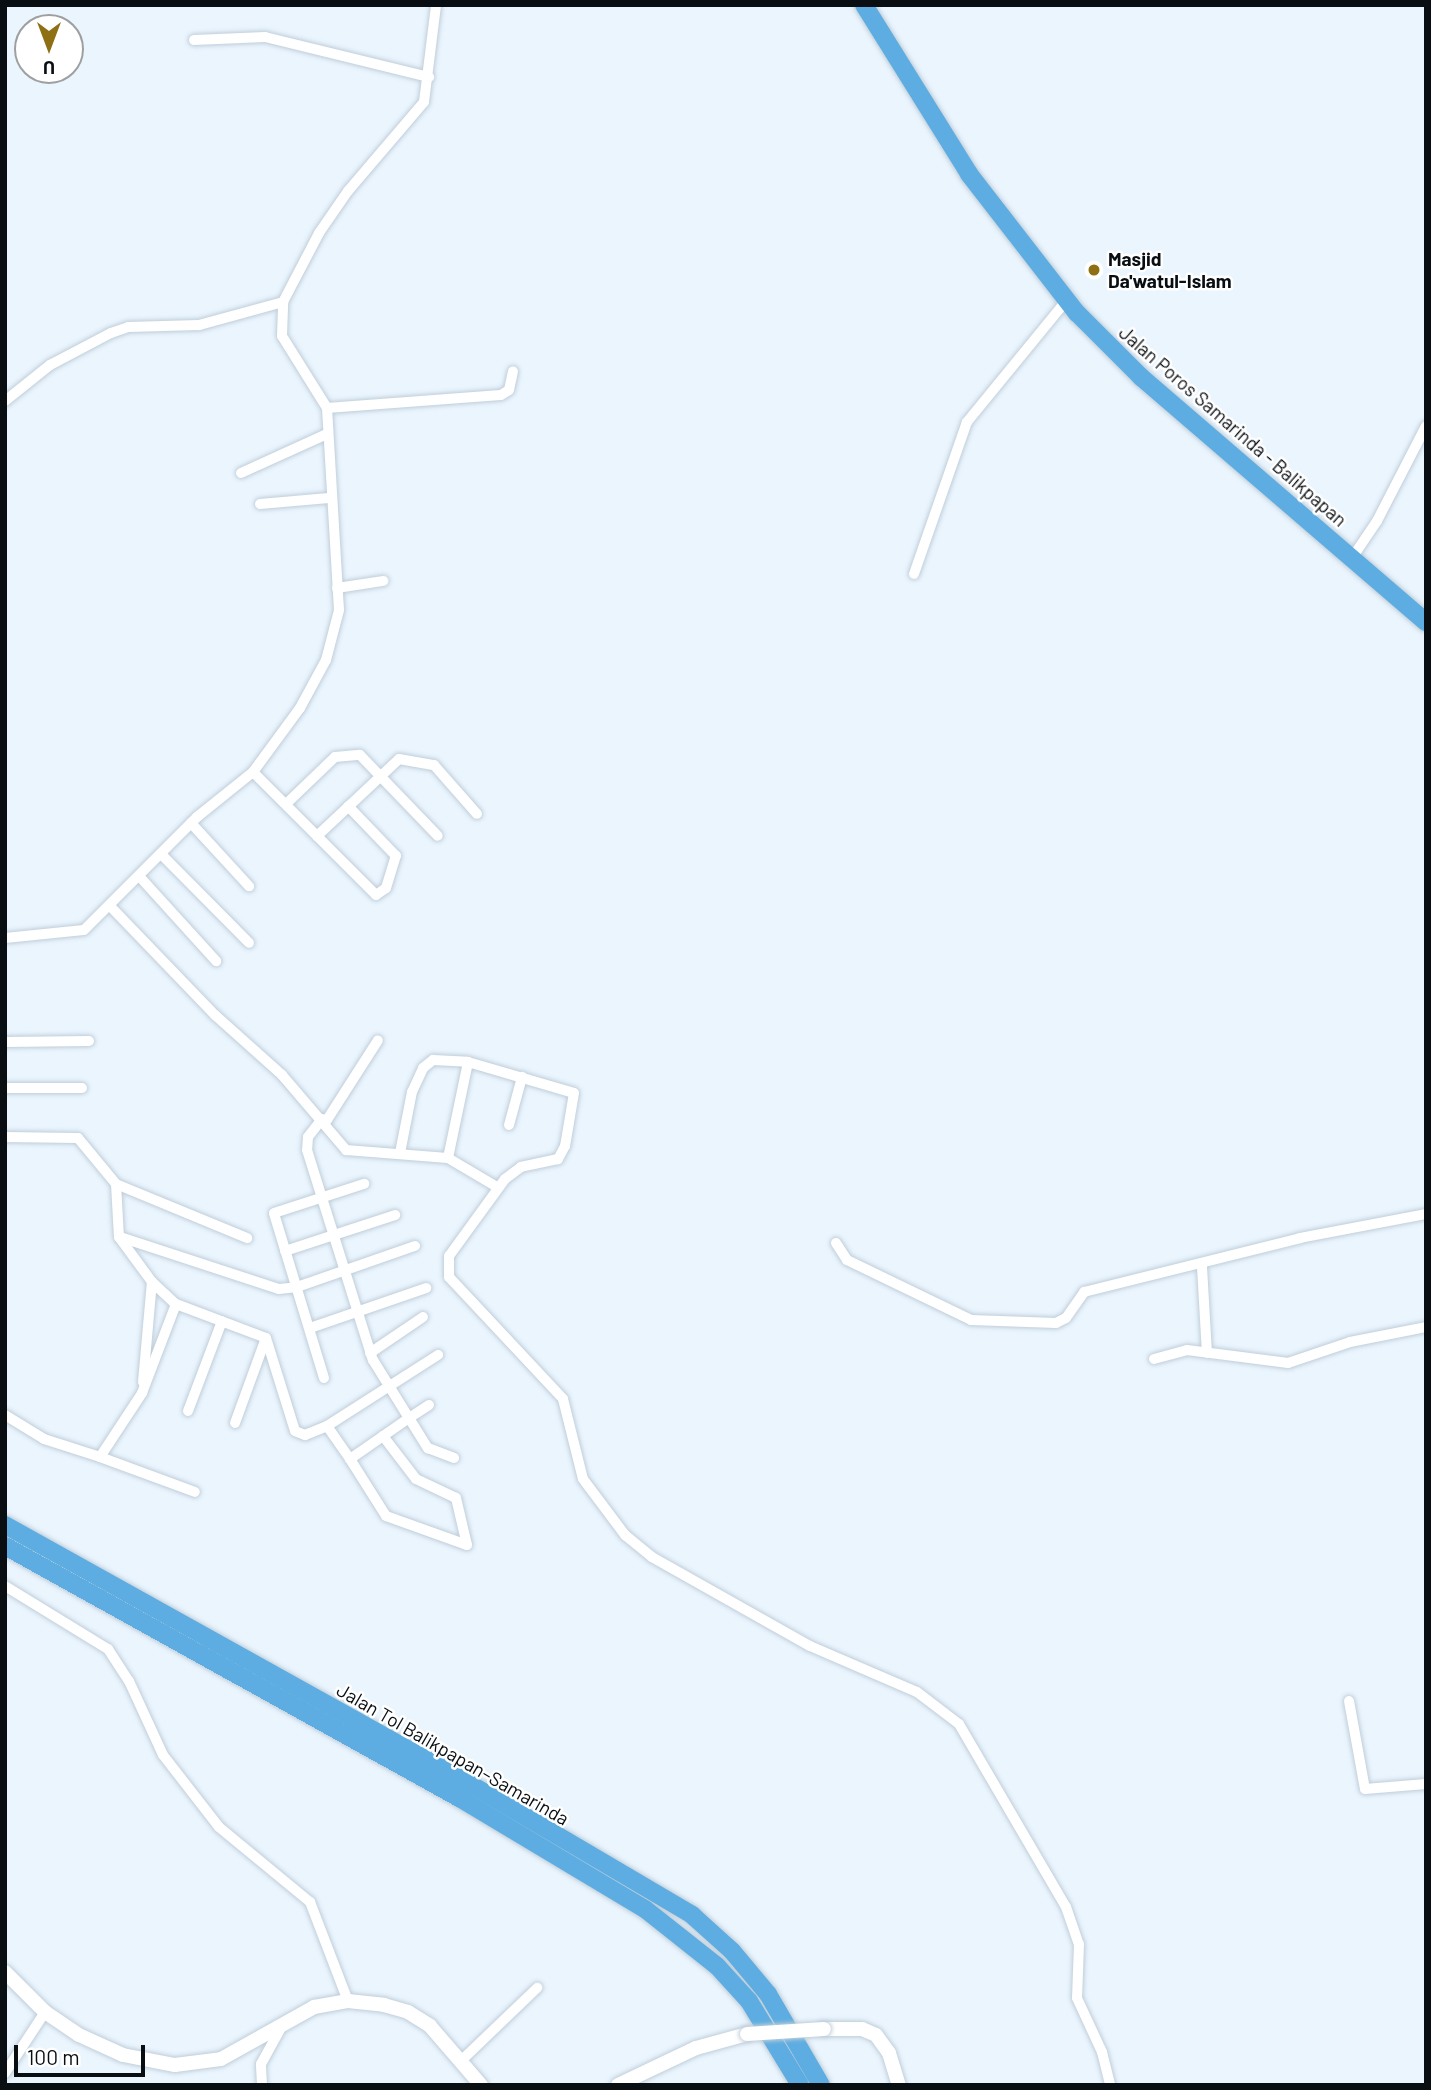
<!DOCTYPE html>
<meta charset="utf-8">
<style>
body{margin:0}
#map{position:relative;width:1431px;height:2090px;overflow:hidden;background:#eaf5fe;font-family:Barlow,sans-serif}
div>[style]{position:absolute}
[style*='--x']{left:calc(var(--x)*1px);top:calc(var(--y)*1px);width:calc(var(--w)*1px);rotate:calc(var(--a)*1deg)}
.roads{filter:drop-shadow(0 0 2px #c0ced9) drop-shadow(0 0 2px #c0ced9)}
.street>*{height:10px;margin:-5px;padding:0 5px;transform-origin:5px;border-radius:5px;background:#fff}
.secondary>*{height:14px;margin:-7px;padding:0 7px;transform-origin:7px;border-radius:7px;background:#fff}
.highway>*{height:18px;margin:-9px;padding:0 9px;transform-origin:9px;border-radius:9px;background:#5dade2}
.bridges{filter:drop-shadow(0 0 2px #c0ced9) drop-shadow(0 0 2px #c0ced9)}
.secondary-bridge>*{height:14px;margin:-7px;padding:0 7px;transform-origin:7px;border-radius:7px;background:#fff}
.dots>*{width:19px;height:19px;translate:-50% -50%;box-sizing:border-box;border:4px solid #fff;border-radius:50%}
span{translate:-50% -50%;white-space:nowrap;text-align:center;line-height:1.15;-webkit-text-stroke:5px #fff;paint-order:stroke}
.poi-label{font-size:19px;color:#090e12;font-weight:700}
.left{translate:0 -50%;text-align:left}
.street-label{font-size:19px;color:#090e12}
.frame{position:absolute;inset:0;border:7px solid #090e12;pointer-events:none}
.north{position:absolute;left:14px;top:14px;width:70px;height:70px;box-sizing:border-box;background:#fff;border:2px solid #9d9fa0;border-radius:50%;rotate:180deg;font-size:19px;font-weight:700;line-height:28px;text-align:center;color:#090e12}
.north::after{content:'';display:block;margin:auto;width:24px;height:32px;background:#8e6f13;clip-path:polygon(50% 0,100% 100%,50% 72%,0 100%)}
.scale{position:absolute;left:14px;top:2045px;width:131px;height:32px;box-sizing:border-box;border:4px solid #090e12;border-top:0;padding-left:9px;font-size:21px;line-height:24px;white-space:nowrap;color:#090e12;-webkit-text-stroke:5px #fff;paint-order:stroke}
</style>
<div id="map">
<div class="roads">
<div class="street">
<div style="--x:194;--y:40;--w:71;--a:-2.4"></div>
<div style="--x:265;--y:37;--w:169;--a:13.7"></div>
<div style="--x:5;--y:401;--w:58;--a:-38.7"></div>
<div style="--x:50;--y:365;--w:69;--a:-27.7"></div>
<div style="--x:111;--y:333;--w:18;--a:-19"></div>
<div style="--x:128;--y:327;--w:71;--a:-1.6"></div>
<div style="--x:199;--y:325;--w:87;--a:-15.3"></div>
<div style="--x:327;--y:408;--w:174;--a:-4.3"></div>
<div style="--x:501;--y:395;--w:9;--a:-32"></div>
<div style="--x:509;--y:390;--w:19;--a:-78"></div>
<div style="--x:241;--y:473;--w:94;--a:-24.4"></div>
<div style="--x:260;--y:504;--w:69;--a:-5"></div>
<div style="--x:1352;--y:558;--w:45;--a:-56"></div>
<div style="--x:1377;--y:521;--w:107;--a:-62.7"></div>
<div style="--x:914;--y:574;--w:161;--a:-70.8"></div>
<div style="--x:967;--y:422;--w:156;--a:-50.7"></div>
<div style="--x:337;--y:588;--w:47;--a:-8.7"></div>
<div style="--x:253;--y:772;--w:174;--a:45"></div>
<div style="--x:376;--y:895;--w:12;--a:-35"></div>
<div style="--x:386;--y:888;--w:34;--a:-73"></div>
<div style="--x:396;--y:856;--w:69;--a:-133.8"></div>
<div style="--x:286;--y:804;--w:68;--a:-43.8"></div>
<div style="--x:335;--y:757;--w:25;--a:-5"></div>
<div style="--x:360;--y:755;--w:112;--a:46.1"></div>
<div style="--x:191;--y:823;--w:86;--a:47.4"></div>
<div style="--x:317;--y:836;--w:112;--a:-43.2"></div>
<div style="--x:399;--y:759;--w:36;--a:10"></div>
<div style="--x:434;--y:765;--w:65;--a:48.7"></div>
<div style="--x:161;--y:854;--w:125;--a:45.3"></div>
<div style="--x:139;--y:876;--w:115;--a:47.8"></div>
<div style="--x:110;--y:906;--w:151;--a:46.1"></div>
<div style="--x:215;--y:1015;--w:90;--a:41.8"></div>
<div style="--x:282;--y:1075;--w:99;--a:49.5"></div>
<div style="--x:346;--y:1150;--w:102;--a:4.5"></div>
<div style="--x:448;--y:1158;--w:57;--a:30.6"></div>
<div style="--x:5;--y:938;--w:79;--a:-5.8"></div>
<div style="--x:84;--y:930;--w:160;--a:-45"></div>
<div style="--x:197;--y:817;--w:72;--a:-38.8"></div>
<div style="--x:253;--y:772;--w:79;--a:-53.7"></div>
<div style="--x:300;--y:708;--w:55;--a:-61.6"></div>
<div style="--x:326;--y:660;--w:52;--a:-75.4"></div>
<div style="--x:339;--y:610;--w:202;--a:-93.4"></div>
<div style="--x:327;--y:408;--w:85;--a:-122"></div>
<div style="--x:282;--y:336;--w:34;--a:-88"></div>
<div style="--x:283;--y:302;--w:78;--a:-62.4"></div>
<div style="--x:319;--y:233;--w:51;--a:-55.4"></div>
<div style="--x:348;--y:191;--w:117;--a:-49.5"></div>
<div style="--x:424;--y:102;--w:98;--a:-82.9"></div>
<div style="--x:5;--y:1042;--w:84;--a:-0.7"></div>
<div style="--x:5;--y:1088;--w:77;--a:0"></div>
<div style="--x:322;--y:1119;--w:23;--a:128"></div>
<div style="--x:308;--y:1137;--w:13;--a:94"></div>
<div style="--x:307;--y:1150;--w:220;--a:72.6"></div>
<div style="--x:373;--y:1360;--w:68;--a:58.2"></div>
<div style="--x:409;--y:1418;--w:72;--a:145.2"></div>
<div style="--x:350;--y:1459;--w:67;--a:57.7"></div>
<div style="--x:386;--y:1516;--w:86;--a:19.7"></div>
<div style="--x:325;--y:1123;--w:98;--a:-57.4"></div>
<div style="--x:509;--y:1125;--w:50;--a:-74.8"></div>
<div style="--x:5;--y:1137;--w:73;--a:0.8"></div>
<div style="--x:78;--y:1138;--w:60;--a:50.4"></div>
<div style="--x:116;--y:1184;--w:53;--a:86.8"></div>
<div style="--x:119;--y:1237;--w:56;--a:53.7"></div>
<div style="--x:152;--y:1282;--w:33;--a:43"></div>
<div style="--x:176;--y:1304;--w:96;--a:20.7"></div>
<div style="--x:266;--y:1338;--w:97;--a:72.7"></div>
<div style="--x:295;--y:1431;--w:11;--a:22"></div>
<div style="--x:305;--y:1435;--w:24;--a:-22"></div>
<div style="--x:400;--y:1153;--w:62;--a:-78.9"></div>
<div style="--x:412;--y:1092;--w:26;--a:-65"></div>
<div style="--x:423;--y:1068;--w:13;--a:-39"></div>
<div style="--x:433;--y:1060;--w:35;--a:3"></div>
<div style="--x:468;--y:1062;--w:110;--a:16.3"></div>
<div style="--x:574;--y:1093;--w:54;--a:99.6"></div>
<div style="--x:565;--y:1146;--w:15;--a:118"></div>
<div style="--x:558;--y:1159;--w:38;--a:168"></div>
<div style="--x:521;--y:1167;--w:20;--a:143"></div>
<div style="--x:505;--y:1179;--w:95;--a:126"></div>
<div style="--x:449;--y:1256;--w:21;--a:90"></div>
<div style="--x:449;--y:1277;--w:167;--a:46.9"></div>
<div style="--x:563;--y:1399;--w:82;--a:76"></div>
<div style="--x:583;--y:1479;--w:70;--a:53.1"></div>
<div style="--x:625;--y:1535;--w:35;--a:39"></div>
<div style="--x:652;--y:1557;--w:181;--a:29.4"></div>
<div style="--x:810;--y:1646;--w:116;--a:23.3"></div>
<div style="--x:917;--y:1692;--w:53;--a:37.3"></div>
<div style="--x:959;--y:1724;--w:212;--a:59.7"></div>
<div style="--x:1066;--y:1907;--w:39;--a:71"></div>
<div style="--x:1079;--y:1944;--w:54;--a:92.1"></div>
<div style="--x:1077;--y:1998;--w:60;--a:65.2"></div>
<div style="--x:1102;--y:2052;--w:34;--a:76"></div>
<div style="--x:448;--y:1158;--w:98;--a:-78.2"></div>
<div style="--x:116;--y:1184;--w:142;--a:22.4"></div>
<div style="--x:120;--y:1237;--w:167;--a:18.1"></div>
<div style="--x:279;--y:1289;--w:18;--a:-6"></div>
<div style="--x:297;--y:1287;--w:125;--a:-19.2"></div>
<div style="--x:836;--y:1243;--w:20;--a:57"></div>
<div style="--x:847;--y:1260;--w:138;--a:25.8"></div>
<div style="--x:971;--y:1320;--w:85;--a:2"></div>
<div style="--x:1056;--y:1323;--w:11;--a:-27"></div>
<div style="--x:1066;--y:1318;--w:32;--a:-55"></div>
<div style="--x:1084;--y:1292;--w:223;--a:-14"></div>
<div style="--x:1300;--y:1238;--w:128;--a:-10.8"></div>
<div style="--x:285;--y:1251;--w:116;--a:-18.1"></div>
<div style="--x:1202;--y:1267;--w:86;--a:86.7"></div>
<div style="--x:310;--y:1328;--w:123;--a:-19"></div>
<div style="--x:370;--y:1353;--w:64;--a:-34.2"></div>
<div style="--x:1154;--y:1359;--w:34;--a:-15"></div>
<div style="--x:1187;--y:1350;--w:102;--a:7.3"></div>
<div style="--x:1288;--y:1363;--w:65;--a:-18.7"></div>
<div style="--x:1350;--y:1342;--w:77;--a:-11.2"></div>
<div style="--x:324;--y:1378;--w:172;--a:-106.9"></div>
<div style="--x:274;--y:1213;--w:95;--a:-17.9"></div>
<div style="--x:143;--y:1382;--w:100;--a:-84.9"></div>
<div style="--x:429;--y:1405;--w:24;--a:147"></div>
<div style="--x:409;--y:1418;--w:36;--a:58"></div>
<div style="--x:428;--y:1448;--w:28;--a:21"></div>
<div style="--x:188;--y:1411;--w:96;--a:-69.3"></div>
<div style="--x:5;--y:1415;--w:46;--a:31.6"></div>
<div style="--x:44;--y:1439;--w:59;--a:17.8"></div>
<div style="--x:100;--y:1457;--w:77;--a:-56.7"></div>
<div style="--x:142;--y:1393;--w:95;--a:-69.1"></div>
<div style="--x:235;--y:1423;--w:90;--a:-70"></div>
<div style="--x:383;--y:1436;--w:54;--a:52.5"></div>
<div style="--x:416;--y:1479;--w:44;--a:25.4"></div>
<div style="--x:456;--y:1498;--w:48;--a:76.8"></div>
<div style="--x:100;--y:1457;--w:101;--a:20.2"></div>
<div style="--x:350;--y:1459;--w:40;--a:-124.9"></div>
<div style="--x:327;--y:1426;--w:132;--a:-32.6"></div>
<div style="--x:5;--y:1586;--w:121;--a:31.5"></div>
<div style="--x:108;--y:1649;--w:38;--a:57"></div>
<div style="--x:129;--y:1681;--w:81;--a:65.3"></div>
<div style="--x:163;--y:1755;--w:91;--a:52.1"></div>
<div style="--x:219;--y:1827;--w:118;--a:39.5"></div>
<div style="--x:310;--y:1902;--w:106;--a:69"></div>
<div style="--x:1349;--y:1701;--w:89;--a:79.7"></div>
<div style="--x:1365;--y:1789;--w:61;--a:-4.7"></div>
<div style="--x:463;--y:2059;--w:103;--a:-43.8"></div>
<div style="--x:5;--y:2073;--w:73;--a:-56.7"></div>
<div style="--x:262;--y:2085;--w:21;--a:-93"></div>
<div style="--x:261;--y:2064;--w:43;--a:-61.1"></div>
</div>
<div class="secondary">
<div style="--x:5;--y:1972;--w:57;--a:45"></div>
<div style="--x:45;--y:2012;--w:41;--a:34.1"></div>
<div style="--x:79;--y:2035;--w:48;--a:24.4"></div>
<div style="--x:123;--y:2055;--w:53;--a:10.9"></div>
<div style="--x:175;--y:2065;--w:46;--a:-7.4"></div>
<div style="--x:221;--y:2059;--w:107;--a:-29.2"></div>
<div style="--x:314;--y:2007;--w:35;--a:-10"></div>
<div style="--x:348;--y:2001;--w:36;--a:6"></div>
<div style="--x:384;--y:2005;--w:25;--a:16"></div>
<div style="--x:408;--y:2012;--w:26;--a:32"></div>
<div style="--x:430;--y:2026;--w:78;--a:49.2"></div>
<div style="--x:824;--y:2029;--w:38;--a:0"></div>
<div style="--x:862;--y:2029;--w:15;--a:23"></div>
<div style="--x:876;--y:2035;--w:22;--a:54"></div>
<div style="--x:889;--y:2053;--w:34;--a:73"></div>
<div style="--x:618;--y:2085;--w:86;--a:-25.4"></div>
<div style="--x:696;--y:2048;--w:53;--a:-15.4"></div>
</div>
<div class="highway">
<div style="--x:864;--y:5;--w:199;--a:58.1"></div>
<div style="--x:969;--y:174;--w:176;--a:52.2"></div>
<div style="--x:1077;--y:313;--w:91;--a:45"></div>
<div style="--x:1141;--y:377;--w:376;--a:40.7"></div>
<div style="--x:5;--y:1525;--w:532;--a:29.12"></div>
<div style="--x:470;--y:1784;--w:258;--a:30.5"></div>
<div style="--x:692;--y:1915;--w:54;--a:42"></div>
<div style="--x:732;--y:1951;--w:56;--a:50.1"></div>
<div style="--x:768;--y:1994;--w:105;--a:59.8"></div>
<div style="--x:5;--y:1546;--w:521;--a:29.02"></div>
<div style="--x:461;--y:1799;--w:214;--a:30.9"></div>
<div style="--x:645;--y:1909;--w:92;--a:38.4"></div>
<div style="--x:717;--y:1966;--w:47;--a:47.6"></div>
<div style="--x:749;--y:2001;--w:98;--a:58.7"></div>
</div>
</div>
<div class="bridges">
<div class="secondary-bridge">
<div style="--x:747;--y:2034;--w:77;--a:-3.7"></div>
</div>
</div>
<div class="dots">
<div style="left:1094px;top:270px;background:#8e6f13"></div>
</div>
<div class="poi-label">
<span class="left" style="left:1108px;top:270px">Masjid<br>Da'watul-Islam</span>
</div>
<div class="street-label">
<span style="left:1233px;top:426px;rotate:41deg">Jalan Poros Samarinda - Balikpapan</span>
<span style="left:453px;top:1754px;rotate:30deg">Jalan Tol Balikpapan–Samarinda</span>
</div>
<div class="frame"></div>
<div class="north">U</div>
<div class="scale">100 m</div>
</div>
